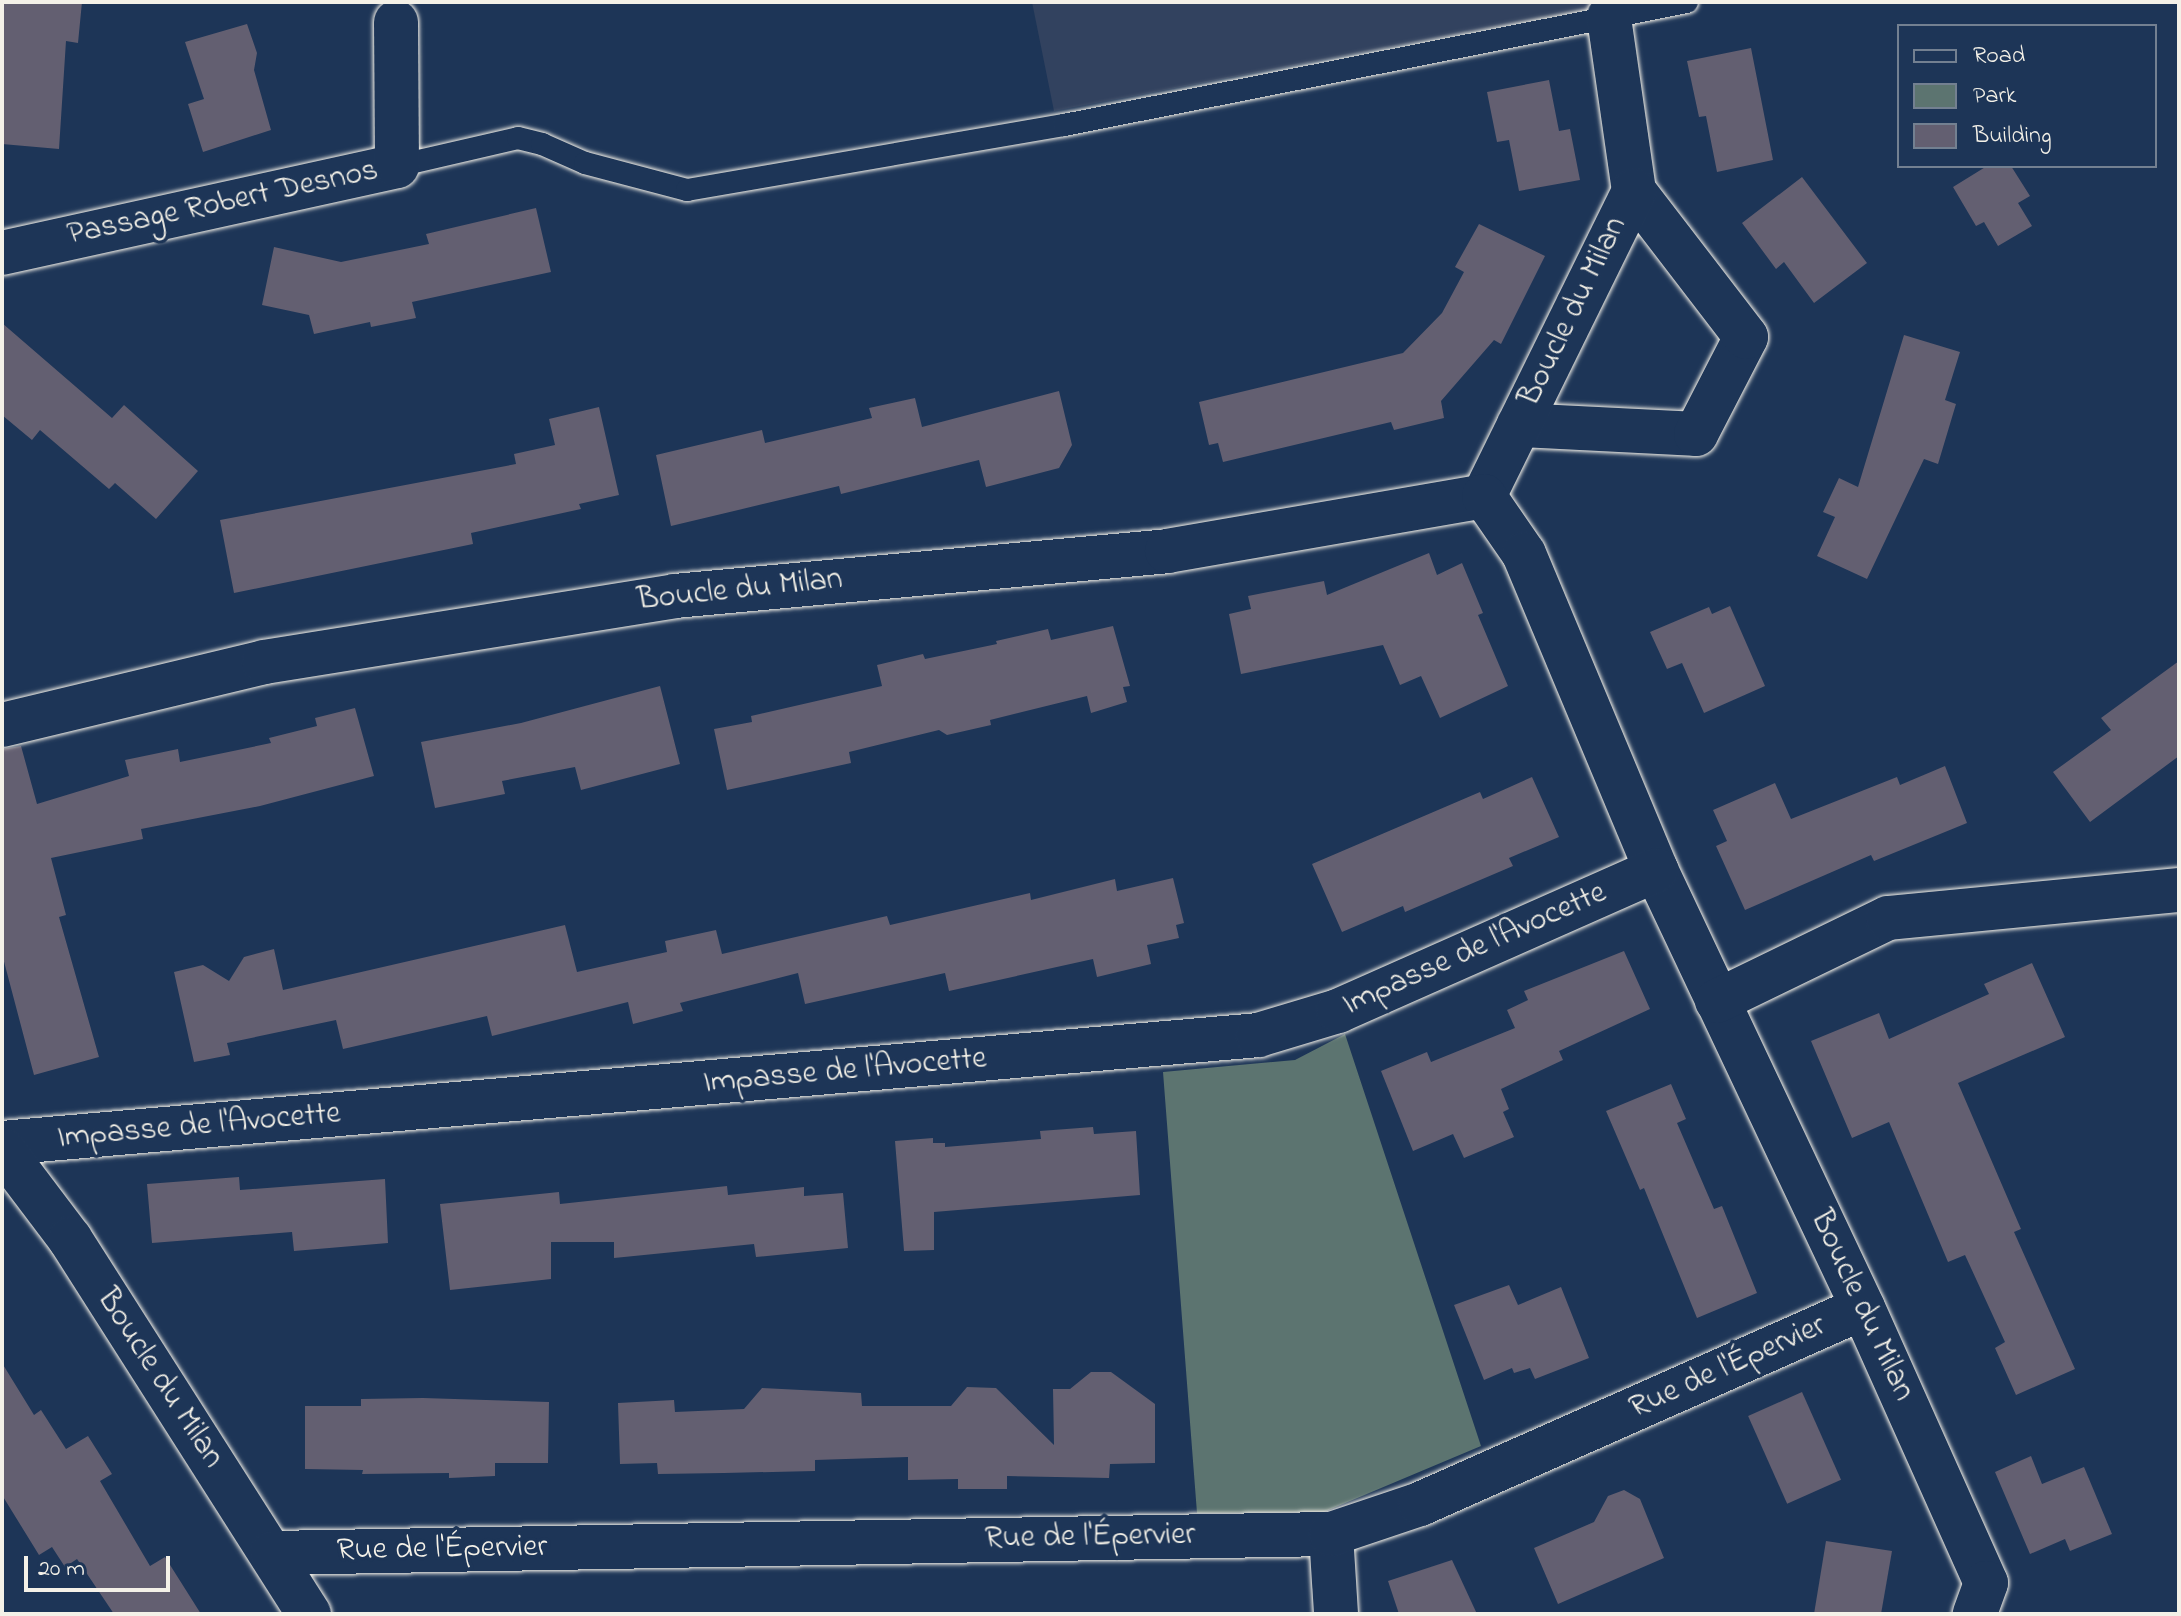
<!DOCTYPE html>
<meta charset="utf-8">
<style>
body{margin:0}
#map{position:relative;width:2181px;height:1616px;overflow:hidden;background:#1d3557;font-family:"Indie Flower",sans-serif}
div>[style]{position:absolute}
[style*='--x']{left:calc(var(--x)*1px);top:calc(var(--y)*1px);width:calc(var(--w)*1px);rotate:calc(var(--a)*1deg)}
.built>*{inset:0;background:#32425f}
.green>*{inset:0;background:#5c7470}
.building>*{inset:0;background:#635f71;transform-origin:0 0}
.roads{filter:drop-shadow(0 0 2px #f4f1e8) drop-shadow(0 0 2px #f4f1e8)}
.lane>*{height:22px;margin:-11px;padding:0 11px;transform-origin:11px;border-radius:11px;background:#1d3557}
.street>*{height:44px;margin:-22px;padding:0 22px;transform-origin:22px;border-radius:22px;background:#1d3557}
span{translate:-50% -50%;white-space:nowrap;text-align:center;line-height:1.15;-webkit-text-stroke:7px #1d3557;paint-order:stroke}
.street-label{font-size:32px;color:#f4f1e8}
.frame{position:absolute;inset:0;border:4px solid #f4f1e8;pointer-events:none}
.legend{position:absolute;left:1897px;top:24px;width:260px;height:144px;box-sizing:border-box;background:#1d3557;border:2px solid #738091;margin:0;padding:10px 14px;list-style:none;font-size:24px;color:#f4f1e8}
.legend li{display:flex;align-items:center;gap:16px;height:40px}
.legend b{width:40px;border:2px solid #738091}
.scale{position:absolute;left:24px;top:1556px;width:146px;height:36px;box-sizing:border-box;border:4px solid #f4f1e8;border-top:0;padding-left:10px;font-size:24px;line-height:28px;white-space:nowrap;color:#f4f1e8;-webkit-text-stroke:6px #1d3557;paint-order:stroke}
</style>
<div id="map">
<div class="built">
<div style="clip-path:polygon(1032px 2px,1628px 2px,1054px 111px)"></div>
</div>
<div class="green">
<div style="clip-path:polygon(1345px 1034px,1481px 1446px,1324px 1512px,1197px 1513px,1163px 1072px,1295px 1060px)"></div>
</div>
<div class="building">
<div style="clip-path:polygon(4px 2px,82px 2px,78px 43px,66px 41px,59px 149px,2px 144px)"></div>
<div style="clip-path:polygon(247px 24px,257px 53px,254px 70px,271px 130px,203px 152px,188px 104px,204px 99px,185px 42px)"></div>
<div style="clip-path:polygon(1751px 48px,1773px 160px,1717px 172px,1706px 116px,1699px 117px,1687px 61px)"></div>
<div style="clip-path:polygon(1549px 80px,1559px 131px,1570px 129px,1580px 180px,1519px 191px,1509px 140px,1497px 142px,1487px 92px)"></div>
<div style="clip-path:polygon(1987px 166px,2011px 166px,2030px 196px,2018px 203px,2032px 226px,1998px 246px,1984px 222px,1976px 226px,1953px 187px)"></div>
<div style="clip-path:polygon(1802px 177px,1867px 263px,1814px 303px,1784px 262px,1776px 269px,1742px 223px)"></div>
<div style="clip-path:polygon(536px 208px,551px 272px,412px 302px,416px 318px,371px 327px,370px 322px,314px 334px,309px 315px,262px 305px,274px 247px,341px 262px,429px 244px,426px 234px)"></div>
<div style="clip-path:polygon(1479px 224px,1545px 256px,1501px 344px,1494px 340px,1441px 401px,1444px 418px,1394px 430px,1391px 422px,1223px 462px,1218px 443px,1209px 445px,1199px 402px,1403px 353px,1442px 313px,1464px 272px,1455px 267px)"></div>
<div style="clip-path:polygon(2px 323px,112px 418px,124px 405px,198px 471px,156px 519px,115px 483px,109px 489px,40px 430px,32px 440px,2px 415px)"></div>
<div style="clip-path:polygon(1904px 335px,1960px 352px,1945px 400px,1956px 404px,1938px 464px,1924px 459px,1867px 579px,1817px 556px,1835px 517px,1823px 512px,1839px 478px,1858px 487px)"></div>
<div style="clip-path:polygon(1059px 391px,1072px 445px,1059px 468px,986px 487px,979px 460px,841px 494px,839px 486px,671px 526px,656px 455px,762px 430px,765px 443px,872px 418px,869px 408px,915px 398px,922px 427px)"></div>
<div style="clip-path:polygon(599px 407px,619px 495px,579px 504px,581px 509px,471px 533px,473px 544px,234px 593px,220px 520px,516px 464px,514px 454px,555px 445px,549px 419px)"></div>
<div style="clip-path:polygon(1429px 553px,1437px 575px,1462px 563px,1483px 613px,1478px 615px,1508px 686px,1440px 718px,1421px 676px,1400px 685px,1383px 645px,1241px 674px,1229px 614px,1251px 609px,1248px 596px,1324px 581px,1327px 595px)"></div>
<div style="clip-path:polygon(1730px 606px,1765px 686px,1704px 713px,1682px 663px,1667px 669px,1650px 632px,1709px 607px,1712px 614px)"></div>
<div style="clip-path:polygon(1113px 626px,1130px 686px,1123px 687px,1127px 702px,1091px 713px,1087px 696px,990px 720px,991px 725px,947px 735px,939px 730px,849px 752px,851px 763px,727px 790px,714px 729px,752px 722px,751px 716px,882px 686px,877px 665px,923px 654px,925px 659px,997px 644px,996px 641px,1048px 629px,1051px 640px)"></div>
<div style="clip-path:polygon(2179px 661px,2179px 756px,2090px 822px,2053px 772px,2111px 730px,2101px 718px)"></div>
<div style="clip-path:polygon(660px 686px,680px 764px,581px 790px,575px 767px,502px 781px,505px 794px,435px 808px,421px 742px,521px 723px)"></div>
<div style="clip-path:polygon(355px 708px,374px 776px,260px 806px,141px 829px,143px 839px,51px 858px,66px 915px,59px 917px,99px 1057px,34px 1075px,2px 954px,2px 749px,21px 746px,37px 804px,129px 776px,125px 760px,178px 749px,180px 762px,271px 743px,269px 738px,317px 726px,315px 718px)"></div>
<div style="clip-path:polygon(1945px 766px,1967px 823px,1874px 861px,1871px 855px,1745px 910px,1716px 846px,1727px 841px,1713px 810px,1775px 783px,1791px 819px,1897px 777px,1900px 785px)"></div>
<div style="clip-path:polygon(1532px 777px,1559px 837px,1509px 858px,1513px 866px,1405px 912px,1403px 906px,1342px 932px,1312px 864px,1480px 792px,1483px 799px)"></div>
<div style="clip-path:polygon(1173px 878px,1184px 923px,1176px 925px,1179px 938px,1147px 945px,1151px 964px,1097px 977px,1093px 959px,949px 991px,945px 973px,805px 1004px,798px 973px,680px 1003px,683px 1011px,633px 1024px,628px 1002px,492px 1036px,487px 1016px,343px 1049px,336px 1020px,227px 1043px,230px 1055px,194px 1062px,174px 972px,203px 965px,229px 981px,244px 957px,274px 949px,283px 990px,565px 925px,577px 972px,667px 952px,665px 941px,716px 930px,722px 954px,887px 916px,890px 925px,1030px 893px,1031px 900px,1115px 879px,1117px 891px)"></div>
<div style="clip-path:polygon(1624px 951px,1650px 1009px,1559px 1051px,1563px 1060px,1501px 1089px,1509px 1109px,1503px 1112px,1514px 1137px,1464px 1158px,1453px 1134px,1413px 1151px,1381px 1071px,1427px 1052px,1431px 1062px,1515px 1028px,1507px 1010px,1528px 1000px,1524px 991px)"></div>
<div style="clip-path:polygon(2032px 963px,2065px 1037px,1958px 1083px,2021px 1229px,2014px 1232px,2075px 1369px,2016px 1395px,1995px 1348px,2005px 1342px,1965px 1255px,1948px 1262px,1889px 1122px,1852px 1138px,1811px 1041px,1879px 1013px,1889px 1039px,1989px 994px,1984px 984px)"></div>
<div style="clip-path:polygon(1671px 1084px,1686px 1119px,1677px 1123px,1714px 1209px,1722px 1206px,1757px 1293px,1697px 1318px,1644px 1188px,1640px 1190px,1606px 1111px)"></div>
<div style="clip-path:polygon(1093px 1127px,1094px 1134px,1136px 1131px,1140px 1195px,934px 1212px,934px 1250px,904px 1251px,895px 1141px,933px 1138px,933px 1143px,945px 1143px,945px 1147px,1041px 1139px,1040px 1131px)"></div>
<div style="clip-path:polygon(239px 1177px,240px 1190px,385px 1179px,388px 1243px,294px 1251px,292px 1232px,152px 1243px,147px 1184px)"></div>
<div style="clip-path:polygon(727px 1186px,728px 1195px,804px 1187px,804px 1196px,843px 1193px,848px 1248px,756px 1257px,754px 1244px,614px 1258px,614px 1242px,551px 1242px,551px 1279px,450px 1290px,440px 1204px,559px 1192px,560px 1204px)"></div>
<div style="clip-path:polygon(1509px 1285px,1518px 1305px,1561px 1287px,1589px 1358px,1535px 1379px,1530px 1368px,1514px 1373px,1512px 1368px,1484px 1380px,1454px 1305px)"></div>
<div style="clip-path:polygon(2px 1363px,34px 1415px,41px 1410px,66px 1449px,88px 1436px,112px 1474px,100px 1481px,150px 1566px,165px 1557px,201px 1614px,114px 1614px,77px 1559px,65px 1567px,52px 1547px,39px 1555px,2px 1495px)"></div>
<div style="clip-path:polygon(1091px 1372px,1111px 1372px,1155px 1404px,1155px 1463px,1110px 1464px,1109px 1478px,1007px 1476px,1007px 1489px,958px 1489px,958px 1479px,908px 1480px,908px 1457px,815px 1460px,815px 1471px,724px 1473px,658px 1474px,657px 1463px,620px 1464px,618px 1403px,674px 1400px,675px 1412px,744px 1409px,762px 1388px,861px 1393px,862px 1406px,951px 1406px,967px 1387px,996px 1388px,1054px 1445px,1053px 1389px,1070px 1389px)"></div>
<div style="left:1802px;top:1392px;width:96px;height:59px;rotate:66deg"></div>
<div style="clip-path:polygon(423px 1398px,549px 1402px,548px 1463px,495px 1463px,495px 1476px,449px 1478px,449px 1473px,362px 1474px,363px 1470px,305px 1469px,305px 1406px,361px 1406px,361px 1399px)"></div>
<div style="clip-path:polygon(2031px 1456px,2042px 1484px,2084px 1467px,2112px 1534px,2070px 1551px,2065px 1539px,2030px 1554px,1995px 1472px)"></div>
<div style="clip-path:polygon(1624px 1490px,1640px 1499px,1664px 1558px,1558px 1604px,1534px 1548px,1594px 1522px,1608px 1496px)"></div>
<div style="clip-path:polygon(1826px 1541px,1892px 1551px,1881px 1614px,1814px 1614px)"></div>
<div style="clip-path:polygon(1452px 1560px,1477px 1614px,1399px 1614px,1388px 1581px)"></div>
</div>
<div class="roads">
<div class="lane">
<div style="--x:397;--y:166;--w:124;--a:-13"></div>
<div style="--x:518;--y:138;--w:25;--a:14"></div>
<div style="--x:542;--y:144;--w:47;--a:23.8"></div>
<div style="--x:585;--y:163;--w:106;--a:14.8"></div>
<div style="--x:687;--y:190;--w:383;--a:-9.8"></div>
<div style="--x:1064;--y:125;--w:635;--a:-11.17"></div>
</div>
<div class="street">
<div style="--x:2;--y:253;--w:404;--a:-12.4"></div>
<div style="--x:397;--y:166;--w:144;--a:-90.4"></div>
<div style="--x:1519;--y:425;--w:177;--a:2.9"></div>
<div style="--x:1696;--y:434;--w:109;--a:-62.7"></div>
<div style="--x:1746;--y:337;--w:184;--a:-127.5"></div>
<div style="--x:1634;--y:191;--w:176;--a:-98.2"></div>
<div style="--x:1484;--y:496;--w:340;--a:-63.8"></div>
<div style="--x:2;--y:725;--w:269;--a:-13.5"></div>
<div style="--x:264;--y:662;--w:416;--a:-9.1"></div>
<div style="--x:675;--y:596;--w:494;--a:-5.2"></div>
<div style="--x:1167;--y:551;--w:322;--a:-9.8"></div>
<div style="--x:1484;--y:496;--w:70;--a:55.4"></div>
<div style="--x:1524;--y:554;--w:342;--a:67.3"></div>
<div style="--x:1656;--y:870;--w:484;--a:64.7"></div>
<div style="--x:1863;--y:1308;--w:301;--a:65.9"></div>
<div style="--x:1986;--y:1583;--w:33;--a:110"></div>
<div style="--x:1717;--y:1001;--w:190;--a:-25.9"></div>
<div style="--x:1888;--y:918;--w:292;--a:-5.5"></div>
<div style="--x:2;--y:1143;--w:1261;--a:-4.91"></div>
<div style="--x:1258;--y:1035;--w:84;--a:-16.7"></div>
<div style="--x:1338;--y:1011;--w:348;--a:-23.9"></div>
<div style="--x:2;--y:1149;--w:113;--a:52.9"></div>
<div style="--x:70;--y:1239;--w:445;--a:57.5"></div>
<div style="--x:1331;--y:1534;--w:80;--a:86.4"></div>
<div style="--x:272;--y:1553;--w:1059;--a:-1.03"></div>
<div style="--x:1331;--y:1534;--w:94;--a:-18.6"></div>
<div style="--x:1420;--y:1504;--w:484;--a:-23.9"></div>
</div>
</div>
<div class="street-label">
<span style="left:223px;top:204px;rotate:-12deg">Passage Robert Desnos</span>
<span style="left:1574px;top:312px;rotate:-64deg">Boucle du Milan</span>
<span style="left:740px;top:591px;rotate:-6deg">Boucle du Milan</span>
<span style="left:1475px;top:950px;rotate:-24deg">Impasse de l'Avocette</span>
<span style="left:845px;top:1072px;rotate:-5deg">Impasse de l'Avocette</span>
<span style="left:199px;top:1127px;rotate:-5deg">Impasse de l'Avocette</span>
<span style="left:1861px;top:1306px;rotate:65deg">Boucle du Milan</span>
<span style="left:1728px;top:1368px;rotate:-24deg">Rue de l'Épervier</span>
<span style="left:159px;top:1379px;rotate:57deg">Boucle du Milan</span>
<span style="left:1090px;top:1538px;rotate:-1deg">Rue de l'Épervier</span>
<span style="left:442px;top:1550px;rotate:-1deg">Rue de l'Épervier</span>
</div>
<div class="frame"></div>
<ul class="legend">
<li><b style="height:10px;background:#1d3557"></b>Road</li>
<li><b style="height:22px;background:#5c7470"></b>Park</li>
<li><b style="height:22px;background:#635f71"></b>Building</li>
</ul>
<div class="scale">20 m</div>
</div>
